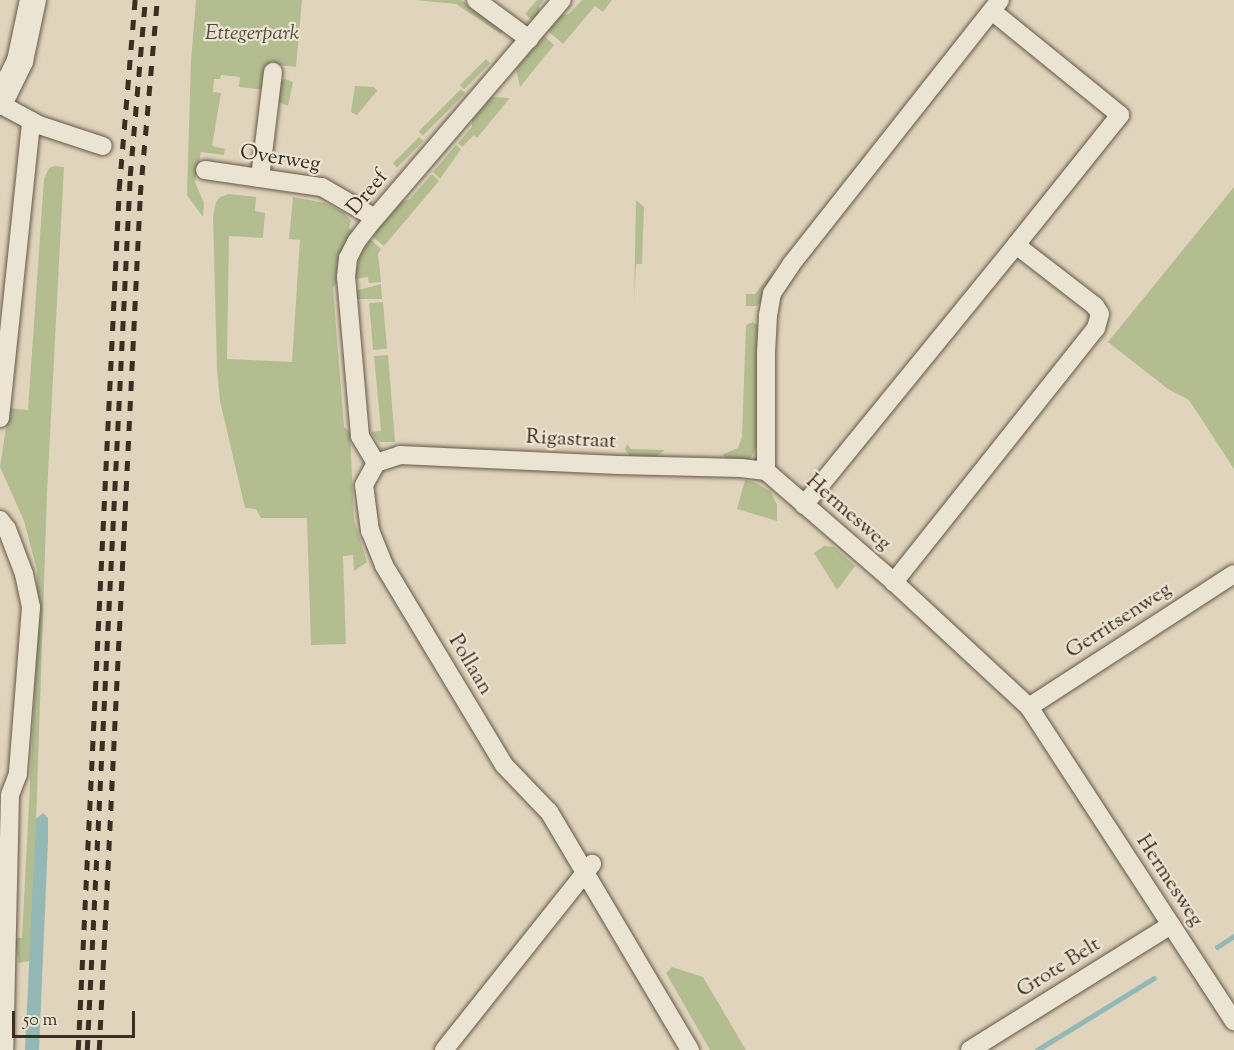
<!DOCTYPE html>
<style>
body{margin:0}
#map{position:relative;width:1234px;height:1050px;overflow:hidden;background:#e0d5bc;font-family:"Sorts Mill Goudy",serif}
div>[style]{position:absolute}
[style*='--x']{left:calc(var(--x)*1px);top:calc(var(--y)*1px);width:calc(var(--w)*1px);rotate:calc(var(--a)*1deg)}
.green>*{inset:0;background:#b3bd90;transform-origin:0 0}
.water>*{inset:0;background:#94b8b5}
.stream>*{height:5px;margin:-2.5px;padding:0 2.5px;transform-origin:2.5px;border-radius:2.5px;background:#94b8b5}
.roads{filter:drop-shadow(0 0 2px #665748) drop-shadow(0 0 2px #665748)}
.street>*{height:18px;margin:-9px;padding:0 9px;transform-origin:9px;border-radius:9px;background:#ebe4d3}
.secondary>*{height:26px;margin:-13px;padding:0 13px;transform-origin:13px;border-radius:13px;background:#ebe4d3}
.rail>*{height:4.5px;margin-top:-2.25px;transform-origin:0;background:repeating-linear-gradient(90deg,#3d2d22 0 10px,transparent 0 20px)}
span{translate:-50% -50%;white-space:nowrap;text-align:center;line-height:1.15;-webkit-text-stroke:4.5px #ebe4d3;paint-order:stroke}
.park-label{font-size:21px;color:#554a38;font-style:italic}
.street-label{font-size:21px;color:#3d2d22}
.scale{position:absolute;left:12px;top:1011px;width:123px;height:27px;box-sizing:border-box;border:3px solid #3d2d22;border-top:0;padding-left:8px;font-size:18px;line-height:21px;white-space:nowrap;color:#3d2d22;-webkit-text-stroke:4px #ebe4d3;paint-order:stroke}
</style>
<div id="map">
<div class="green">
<div style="clip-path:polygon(196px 0,302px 0,296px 67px,270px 64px,265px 90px,239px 87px,240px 77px,221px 75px,220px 79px,214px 79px,213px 92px,221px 93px,212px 146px,225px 149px,224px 155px,201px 152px,195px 182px,204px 203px,203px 217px,187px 195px,191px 62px)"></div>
<div style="clip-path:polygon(415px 0,461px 0,505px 29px,501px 34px,456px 4px)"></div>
<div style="clip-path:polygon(537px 0,544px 0,539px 6px,539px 14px,533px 21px,525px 14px)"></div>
<div style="clip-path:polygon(582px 0,612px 0,603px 12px,595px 6px,563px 44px,548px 31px,562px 15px,569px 14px)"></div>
<div style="clip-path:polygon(544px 36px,554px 45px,520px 87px,516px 69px)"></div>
<div style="left:486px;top:59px;width:6px;height:37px;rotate:45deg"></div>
<div style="clip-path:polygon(285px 79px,293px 82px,288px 106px,278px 102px,280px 82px)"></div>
<div style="clip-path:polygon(355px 86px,374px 87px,377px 91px,357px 115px,351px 112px)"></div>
<div style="left:461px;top:89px;width:6px;height:60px;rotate:45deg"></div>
<div style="clip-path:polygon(492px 97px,510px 98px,477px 138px,474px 135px,462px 147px,458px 143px,472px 127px,472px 120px)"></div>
<div style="left:419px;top:137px;width:6px;height:37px;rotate:45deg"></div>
<div style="clip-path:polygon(456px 145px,461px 149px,440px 179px,433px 172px)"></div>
<div style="clip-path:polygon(55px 166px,64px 167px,47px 493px,34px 884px,30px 961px,19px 963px,16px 948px,10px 938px,22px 938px,37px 649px,37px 570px,24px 521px,0 467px,9px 408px,28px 410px,44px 179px,49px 168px)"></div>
<div style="clip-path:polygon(432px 174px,439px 181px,384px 246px,372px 236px,402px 201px,409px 200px)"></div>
<div style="clip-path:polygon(1234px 187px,1234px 469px,1189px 400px,1168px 389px,1108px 342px)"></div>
<div style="clip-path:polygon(229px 194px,256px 197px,255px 211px,265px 213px,263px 238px,229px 236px,227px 359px,292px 362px,300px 240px,289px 239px,293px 197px,325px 203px,343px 212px,351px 221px,349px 228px,352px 230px,341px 254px,337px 282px,333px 288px,344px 427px,350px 432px,354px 520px,367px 562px,354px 571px,353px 555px,343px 556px,346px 644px,311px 645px,307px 518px,261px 518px,256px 509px,245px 508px,220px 401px,217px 368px,213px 217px,216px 202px,220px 197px)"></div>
<div style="clip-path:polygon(636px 200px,644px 207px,642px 264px,636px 264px,634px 302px)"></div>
<div style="clip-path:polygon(370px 239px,381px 249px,378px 254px,381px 282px,369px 283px,368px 277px,354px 279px,360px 255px)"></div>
<div style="clip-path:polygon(775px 268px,760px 303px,756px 306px,746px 306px,746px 294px,755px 294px)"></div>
<div style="clip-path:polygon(381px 284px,382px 299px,356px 299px,355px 291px)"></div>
<div style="left:383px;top:302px;width:47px;height:14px;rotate:85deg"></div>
<div style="clip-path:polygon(753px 322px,758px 326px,757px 446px,751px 458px,739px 463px,726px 460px,723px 454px,738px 448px,742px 437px,746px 325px)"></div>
<div style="clip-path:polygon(388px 355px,395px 442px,379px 442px,371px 432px,381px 431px,374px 356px)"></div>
<div style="clip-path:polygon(627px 444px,631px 449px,665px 450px,654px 458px,631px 458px,625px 449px)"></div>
<div style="clip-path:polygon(745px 480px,758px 484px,771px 492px,777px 505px,777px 521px,737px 509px)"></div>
<div style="clip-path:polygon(824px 546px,834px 547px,855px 566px,837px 590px,814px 553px)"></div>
<div style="clip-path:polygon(672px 967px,703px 977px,746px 1050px,710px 1050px,666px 973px)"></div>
</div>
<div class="water">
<div style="clip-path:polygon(43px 813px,48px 818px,48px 841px,39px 1050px,25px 1050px,36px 819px)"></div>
</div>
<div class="stream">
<div style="--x:1217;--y:947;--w:20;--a:-33"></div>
<div style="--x:1037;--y:1050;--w:137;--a:-31.6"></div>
</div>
<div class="roads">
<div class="street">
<div style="--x:476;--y:0;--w:66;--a:36.3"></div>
<div style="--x:1000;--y:0;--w:337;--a:128.3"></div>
<div style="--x:791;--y:265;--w:34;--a:124"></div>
<div style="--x:772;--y:293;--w:22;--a:100"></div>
<div style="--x:768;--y:315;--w:36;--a:93"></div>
<div style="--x:766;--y:351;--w:120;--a:90"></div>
<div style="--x:766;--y:471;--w:169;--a:40.9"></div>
<div style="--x:894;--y:582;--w:184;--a:42.8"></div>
<div style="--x:1029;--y:707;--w:375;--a:56.9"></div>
<div style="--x:992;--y:11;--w:165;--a:39.1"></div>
<div style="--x:1120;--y:115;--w:166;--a:128.7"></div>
<div style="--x:0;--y:104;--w:44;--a:28.3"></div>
<div style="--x:39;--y:125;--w:67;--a:18.2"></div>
<div style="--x:205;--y:170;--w:118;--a:8.3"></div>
<div style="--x:322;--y:187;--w:61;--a:30.3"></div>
<div style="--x:260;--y:178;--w:107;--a:-83"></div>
<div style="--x:0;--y:418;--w:299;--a:-84"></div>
<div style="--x:376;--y:463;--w:31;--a:-121"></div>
<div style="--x:360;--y:436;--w:160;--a:-95"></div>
<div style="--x:346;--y:277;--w:19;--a:-84"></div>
<div style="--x:348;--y:258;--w:18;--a:-63"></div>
<div style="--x:356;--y:242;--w:31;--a:-52"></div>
<div style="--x:375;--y:218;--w:287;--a:-49.4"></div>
<div style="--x:804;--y:505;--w:335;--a:-50.8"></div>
<div style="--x:1016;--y:245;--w:100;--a:37.7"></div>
<div style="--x:1095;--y:306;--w:9;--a:58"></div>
<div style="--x:1100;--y:314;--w:15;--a:106"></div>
<div style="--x:1096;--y:328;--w:325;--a:128.5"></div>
<div style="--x:0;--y:520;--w:11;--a:52"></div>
<div style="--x:7;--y:529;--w:48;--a:69.3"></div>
<div style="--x:24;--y:574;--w:34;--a:78"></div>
<div style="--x:31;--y:607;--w:168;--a:94.5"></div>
<div style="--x:18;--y:774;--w:22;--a:111"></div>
<div style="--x:10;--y:795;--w:255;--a:91.3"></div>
<div style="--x:1029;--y:707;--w:244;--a:-33"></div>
<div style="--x:444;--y:1050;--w:238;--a:-51.5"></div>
<div style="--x:690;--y:1050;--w:277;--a:-120.6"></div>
<div style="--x:549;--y:812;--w:65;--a:-133.8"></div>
<div style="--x:504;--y:765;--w:233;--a:-121"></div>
<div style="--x:384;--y:565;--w:37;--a:-112"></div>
<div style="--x:370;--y:531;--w:46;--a:-97.4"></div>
<div style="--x:364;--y:485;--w:25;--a:-61"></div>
<div style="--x:376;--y:463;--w:25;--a:-18"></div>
<div style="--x:400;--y:455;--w:218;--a:2.6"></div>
<div style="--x:618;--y:465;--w:123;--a:1.4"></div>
<div style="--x:741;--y:468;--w:25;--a:7"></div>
<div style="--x:970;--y:1050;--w:237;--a:-31.9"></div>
</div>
<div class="secondary">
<div style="--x:0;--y:102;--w:46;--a:-64"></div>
<div style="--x:20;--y:61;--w:62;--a:-78"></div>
</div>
</div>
<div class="rail">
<div style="--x:78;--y:1050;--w:862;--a:-87.27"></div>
<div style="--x:119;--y:189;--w:190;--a:-85.2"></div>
<div style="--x:87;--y:1050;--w:875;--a:-87.18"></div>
<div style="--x:130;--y:176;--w:177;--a:-85.1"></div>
<div style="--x:99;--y:1050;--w:856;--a:-87.25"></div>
<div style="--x:140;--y:195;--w:196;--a:-85"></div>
</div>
<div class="park-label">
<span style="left:252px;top:34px">Ettegerpark</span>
</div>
<div class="street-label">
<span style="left:280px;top:159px;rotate:9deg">Overweg</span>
<span style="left:368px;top:193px;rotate:-50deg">Dreef</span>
<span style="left:571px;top:440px;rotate:3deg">Rigastraat</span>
<span style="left:848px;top:513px;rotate:41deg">Hermesweg</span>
<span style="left:1119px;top:621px;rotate:-33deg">Gerritsenweg</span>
<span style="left:470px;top:665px;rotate:59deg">Pollaan</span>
<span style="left:1169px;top:881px;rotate:57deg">Hermesweg</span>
<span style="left:1059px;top:968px;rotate:-32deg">Grote Belt</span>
</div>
<div class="scale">50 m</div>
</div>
